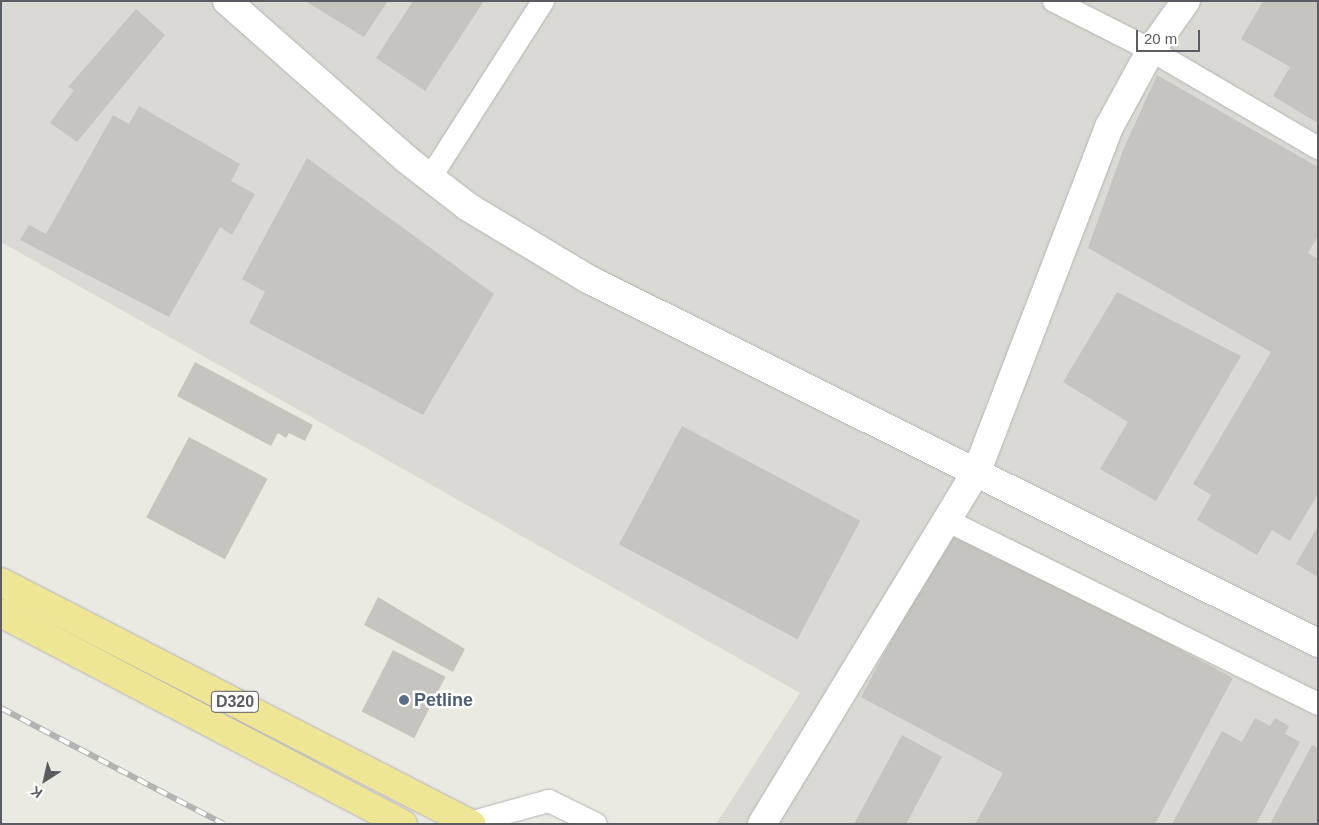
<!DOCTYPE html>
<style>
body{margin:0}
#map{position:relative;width:1319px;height:825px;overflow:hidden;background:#ebeae2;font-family:Arial,sans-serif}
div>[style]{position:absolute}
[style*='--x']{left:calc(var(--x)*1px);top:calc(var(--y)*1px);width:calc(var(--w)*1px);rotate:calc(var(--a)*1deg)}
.industrial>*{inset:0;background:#dad9d4}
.building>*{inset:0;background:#c6c4be;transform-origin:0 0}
.roads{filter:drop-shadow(0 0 1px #b2b3b7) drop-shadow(0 0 1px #b2b3b7)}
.street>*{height:22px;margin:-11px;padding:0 11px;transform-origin:11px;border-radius:11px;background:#fff}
.secondary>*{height:28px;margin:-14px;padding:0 14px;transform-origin:14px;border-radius:14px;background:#fff}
.highway>*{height:28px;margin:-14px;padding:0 14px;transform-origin:14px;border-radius:14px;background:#efe695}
.rail>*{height:5.5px;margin-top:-2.75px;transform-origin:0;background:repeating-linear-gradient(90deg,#fff 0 11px,#b2b3b3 0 22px);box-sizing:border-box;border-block:1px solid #b2b3b3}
.dots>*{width:14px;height:14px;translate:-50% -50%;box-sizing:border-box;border:2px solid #fff;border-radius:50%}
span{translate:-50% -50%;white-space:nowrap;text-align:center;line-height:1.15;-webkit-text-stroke:5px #fff;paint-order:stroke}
.shield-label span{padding:1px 4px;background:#fff;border:1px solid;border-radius:4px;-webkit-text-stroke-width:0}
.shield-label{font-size:16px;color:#5a5c61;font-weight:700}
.service-label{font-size:18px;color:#4e5e75;font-weight:700}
.left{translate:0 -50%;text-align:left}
.frame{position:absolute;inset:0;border:2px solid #5a5c61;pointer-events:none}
.north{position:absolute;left:20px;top:755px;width:50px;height:50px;-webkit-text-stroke:4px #fff;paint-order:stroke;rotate:215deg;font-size:14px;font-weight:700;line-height:20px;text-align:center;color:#5a5c61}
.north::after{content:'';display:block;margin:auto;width:18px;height:22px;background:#5a5c61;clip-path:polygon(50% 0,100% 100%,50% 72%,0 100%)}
.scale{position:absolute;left:1136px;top:30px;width:64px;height:22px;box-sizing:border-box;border:2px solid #5a5c61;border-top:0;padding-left:6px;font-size:15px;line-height:18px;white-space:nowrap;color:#5a5c61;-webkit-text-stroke:4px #fff;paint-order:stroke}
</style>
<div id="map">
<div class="industrial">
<div style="clip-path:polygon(1px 1px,1318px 1px,1318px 824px,716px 824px,800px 693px,1px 242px)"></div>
</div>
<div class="building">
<div style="clip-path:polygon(305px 1px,388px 1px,364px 37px)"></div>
<div style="clip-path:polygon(413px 1px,484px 1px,425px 91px,376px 58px)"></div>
<div style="clip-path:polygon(1263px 1px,1318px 1px,1318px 123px,1273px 96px,1290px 67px,1241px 39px)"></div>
<div style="clip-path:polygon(136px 9px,165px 35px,77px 142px,50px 123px,74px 90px,68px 87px)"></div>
<div style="clip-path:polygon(1157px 75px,1318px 167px,1318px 236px,1308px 253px,1318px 259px,1318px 494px,1290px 541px,1272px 530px,1257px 555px,1197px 520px,1211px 495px,1193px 484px,1271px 352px,1088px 248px,1123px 150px)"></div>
<div style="clip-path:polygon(139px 106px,240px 164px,231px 181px,255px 194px,232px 235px,220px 227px,169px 317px,20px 240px,29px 225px,46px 234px,113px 115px,129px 124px)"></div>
<div style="clip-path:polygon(307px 158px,494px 294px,423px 415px,249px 323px,265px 292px,242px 279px)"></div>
<div style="clip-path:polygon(1117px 292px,1241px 356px,1156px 501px,1100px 469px,1128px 422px,1063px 382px)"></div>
<div style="clip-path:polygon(195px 362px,313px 425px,305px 441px,289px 433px,286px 438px,278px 433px,271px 446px,177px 396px)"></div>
<div style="left:682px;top:426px;width:202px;height:134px;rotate:28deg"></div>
<div style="left:189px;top:437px;width:89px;height:91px;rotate:28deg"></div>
<div style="clip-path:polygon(1318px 526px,1318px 577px,1296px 564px)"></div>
<div style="clip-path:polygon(952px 527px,1233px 678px,1155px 824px,975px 824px,1003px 773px,861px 697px)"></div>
<div style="clip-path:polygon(378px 597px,465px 649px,453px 672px,364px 625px)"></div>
<div style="left:393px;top:650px;width:59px;height:69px;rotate:27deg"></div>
<div style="clip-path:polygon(1255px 718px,1270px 726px,1275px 718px,1289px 726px,1285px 734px,1300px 742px,1256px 824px,1172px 824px,1222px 731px,1242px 742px)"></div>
<div style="clip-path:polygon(902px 735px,942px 757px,906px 824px,854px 824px)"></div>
<div style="clip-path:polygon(1312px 745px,1318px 748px,1318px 824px,1270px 824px)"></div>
</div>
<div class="roads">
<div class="street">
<div style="--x:1054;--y:1;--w:109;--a:26.8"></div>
<div style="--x:1151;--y:50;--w:194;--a:30.4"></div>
<div style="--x:430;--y:178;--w:210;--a:-57.4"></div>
<div style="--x:946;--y:520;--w:415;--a:26.3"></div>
<div style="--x:469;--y:823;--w:83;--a:-15.4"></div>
<div style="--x:549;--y:801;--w:52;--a:26.1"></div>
</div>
<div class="secondary">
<div style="--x:227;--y:1;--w:239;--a:41.4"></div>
<div style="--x:406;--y:159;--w:78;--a:37.7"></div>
<div style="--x:468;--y:207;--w:140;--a:31"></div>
<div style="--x:588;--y:279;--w:816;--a:26.5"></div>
<div style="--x:762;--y:824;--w:413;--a:-58.7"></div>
<div style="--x:977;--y:471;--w:368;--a:-69"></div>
<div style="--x:1109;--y:127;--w:88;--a:-61.4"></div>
<div style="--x:1151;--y:50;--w:60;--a:-54.5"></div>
</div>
<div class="highway">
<div style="--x:1;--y:582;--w:529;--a:27.24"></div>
<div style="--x:1;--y:613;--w:454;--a:27.7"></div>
</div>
</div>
<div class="rail">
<div style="--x:1;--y:708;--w:251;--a:27.5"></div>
</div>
<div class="dots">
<div style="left:404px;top:700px;background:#5c6f8a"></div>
</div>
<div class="shield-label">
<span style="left:235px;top:702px">D320</span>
</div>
<div class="service-label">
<span class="left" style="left:414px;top:700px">Petline</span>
</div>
<div class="frame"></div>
<div class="north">K</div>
<div class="scale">20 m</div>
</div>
